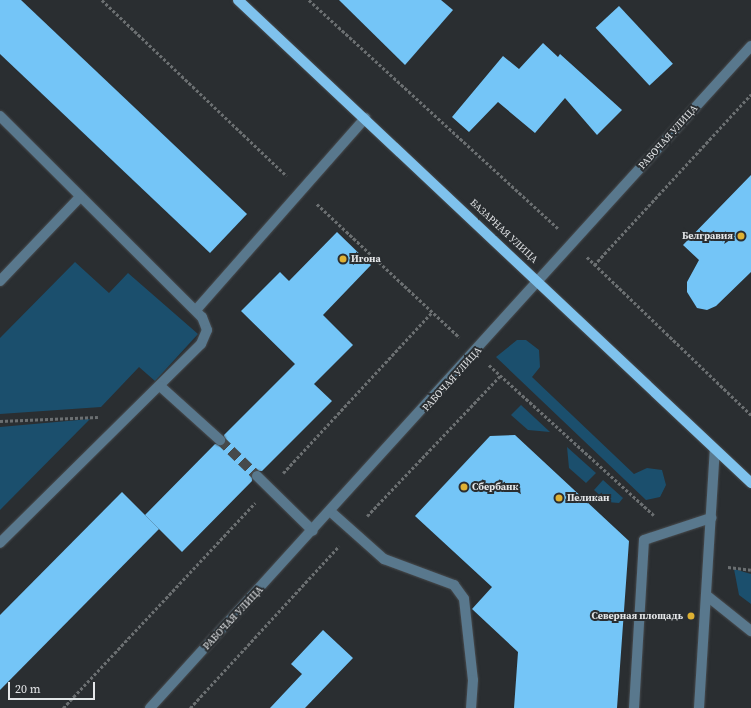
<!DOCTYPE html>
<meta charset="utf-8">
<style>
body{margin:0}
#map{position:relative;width:751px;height:708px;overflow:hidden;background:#2a2e31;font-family:"Source Serif 4",serif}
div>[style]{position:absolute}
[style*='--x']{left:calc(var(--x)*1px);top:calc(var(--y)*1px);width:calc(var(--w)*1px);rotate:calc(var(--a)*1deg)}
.green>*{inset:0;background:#1b4f6d}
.building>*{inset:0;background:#74c5f7;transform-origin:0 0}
.minor-tunnel>*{height:10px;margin-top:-5px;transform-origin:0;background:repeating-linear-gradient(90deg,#464a4c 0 10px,transparent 0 15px)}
.path>*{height:2.5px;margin-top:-1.25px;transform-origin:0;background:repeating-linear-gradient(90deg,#6b6f71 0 3px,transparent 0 5px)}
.roads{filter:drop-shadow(0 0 1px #484b4e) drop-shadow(0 0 1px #484b4e)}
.minor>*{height:10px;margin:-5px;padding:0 5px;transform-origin:5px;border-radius:5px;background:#59788d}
.major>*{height:10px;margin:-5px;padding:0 5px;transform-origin:5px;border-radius:5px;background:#7fc2ed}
.dots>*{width:11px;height:11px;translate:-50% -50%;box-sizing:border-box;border:2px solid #2a2e31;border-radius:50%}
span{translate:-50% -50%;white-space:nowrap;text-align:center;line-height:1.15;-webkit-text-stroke:4px #2a2e31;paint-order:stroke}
.street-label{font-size:10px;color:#e4e6e8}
.poi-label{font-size:10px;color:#e4e6e8;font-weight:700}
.right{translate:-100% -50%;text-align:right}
.left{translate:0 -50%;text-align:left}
.scale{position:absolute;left:8px;top:682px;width:87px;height:18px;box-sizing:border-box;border:2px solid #e4e6e8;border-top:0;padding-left:5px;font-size:12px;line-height:14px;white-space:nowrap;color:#e4e6e8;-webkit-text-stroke:3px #2a2e31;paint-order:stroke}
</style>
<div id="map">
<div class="green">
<div style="clip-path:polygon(75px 262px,109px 293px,128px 273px,198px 334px,155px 381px,139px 367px,101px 407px,0 414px,0 338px)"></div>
<div style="clip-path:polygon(517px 340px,526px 340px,539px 350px,540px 367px,532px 377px,634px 474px,647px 468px,662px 470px,666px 485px,660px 497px,646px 500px,496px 357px)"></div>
<div style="clip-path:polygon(521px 405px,550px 432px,528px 430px,511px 415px)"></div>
<div style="clip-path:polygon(90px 419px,0 510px,0 427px)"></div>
<div style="clip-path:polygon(567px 447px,596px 473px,586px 483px,569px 468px)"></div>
<div style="clip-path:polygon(603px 480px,623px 498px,619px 503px,607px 502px,594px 490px)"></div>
<div style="clip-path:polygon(734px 569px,751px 574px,751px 604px,739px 595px)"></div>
</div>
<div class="building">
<div style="clip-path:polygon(0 0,21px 0,247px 214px,210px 253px,0 54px)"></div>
<div style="clip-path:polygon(339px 0,441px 0,453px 10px,405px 65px)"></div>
<div style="left:619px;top:6px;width:79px;height:32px;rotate:47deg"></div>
<div style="clip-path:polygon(543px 43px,558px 57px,560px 54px,622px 110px,597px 135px,565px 98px,535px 133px,498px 102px,469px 132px,452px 117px,503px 56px,519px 69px)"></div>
<div style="clip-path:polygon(751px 175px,751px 272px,716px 306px,707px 310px,697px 308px,687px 292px,687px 282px,699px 260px,683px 245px)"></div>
<div style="clip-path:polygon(337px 232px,371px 265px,323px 315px,353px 345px,314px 384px,332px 401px,262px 471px,253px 471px,252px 481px,182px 552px,145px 515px,215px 444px,225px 445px,224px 435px,295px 364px,241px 311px,280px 272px,289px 281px)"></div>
<div style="clip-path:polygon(515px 435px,629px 541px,617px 708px,514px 708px,518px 652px,472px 609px,492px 587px,415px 516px,490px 436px)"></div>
<div style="clip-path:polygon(122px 492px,159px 529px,0 690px,0 615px)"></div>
<div style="clip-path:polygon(323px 630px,353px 658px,305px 708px,270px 708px,302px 674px,291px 664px)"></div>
</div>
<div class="minor-tunnel">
<div style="--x:220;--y:440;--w:52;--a:44.2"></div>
</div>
<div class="path">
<div style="--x:102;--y:0;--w:255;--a:43.6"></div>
<div style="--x:309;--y:0;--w:338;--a:42.5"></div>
<div style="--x:317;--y:204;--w:195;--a:43.1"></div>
<div style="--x:587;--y:257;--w:228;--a:43.9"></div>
<div style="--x:594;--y:265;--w:232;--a:-47.4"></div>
<div style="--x:489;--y:365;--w:223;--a:42.3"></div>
<div style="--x:0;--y:421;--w:98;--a:-2.3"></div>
<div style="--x:283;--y:473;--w:219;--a:-47.2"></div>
<div style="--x:367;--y:516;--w:193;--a:-46.5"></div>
<div style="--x:728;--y:567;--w:23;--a:7"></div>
<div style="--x:63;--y:708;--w:281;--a:-46.9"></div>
<div style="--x:190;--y:708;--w:220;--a:-47.4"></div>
</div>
<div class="roads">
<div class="minor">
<div style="--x:0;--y:116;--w:285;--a:44.9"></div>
<div style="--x:202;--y:317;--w:14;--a:69"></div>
<div style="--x:207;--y:330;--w:15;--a:113"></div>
<div style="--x:201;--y:344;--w:283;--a:135.3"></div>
<div style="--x:0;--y:281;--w:116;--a:-46.4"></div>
<div style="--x:196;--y:310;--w:256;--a:-48.6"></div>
<div style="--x:160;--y:386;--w:81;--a:42"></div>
<div style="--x:257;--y:476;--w:78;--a:44.5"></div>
<div style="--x:331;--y:512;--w:71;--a:41.6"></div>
<div style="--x:384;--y:559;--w:75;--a:20.4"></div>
<div style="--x:454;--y:585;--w:17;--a:54"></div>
<div style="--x:464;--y:599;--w:81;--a:83.7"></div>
<div style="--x:473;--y:680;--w:28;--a:94"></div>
<div style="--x:706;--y:595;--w:58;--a:38.7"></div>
<div style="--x:150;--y:708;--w:894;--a:-47.77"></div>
<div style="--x:634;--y:708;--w:168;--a:-86.6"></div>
<div style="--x:644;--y:540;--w:71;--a:-18.2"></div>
<div style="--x:699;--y:708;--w:259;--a:-86.5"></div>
</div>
<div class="major">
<div style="--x:238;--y:0;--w:705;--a:43.27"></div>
</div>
</div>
<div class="dots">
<div style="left:741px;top:236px;background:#deb133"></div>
<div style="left:343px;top:259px;background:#deb133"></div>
<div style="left:464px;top:487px;background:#deb133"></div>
<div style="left:559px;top:498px;background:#deb133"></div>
<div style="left:691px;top:616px;background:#deb133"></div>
</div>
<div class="street-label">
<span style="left:668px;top:137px;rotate:-48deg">РАБОЧАЯ УЛИЦА</span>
<span style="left:504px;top:231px;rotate:43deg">БАЗАРНАЯ УЛИЦА</span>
<span style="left:452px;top:379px;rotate:-48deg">РАБОЧАЯ УЛИЦА</span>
<span style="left:233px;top:618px;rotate:-47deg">РАБОЧАЯ УЛИЦА</span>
</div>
<div class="poi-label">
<span class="right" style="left:733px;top:236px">Белгравия</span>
<span class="left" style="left:351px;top:259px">Игона</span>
<span class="left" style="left:472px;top:487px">Сбербанк</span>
<span class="left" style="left:567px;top:498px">Пеликан</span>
<span class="right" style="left:683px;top:616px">Северная площадь</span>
</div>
<div class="scale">20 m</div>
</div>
